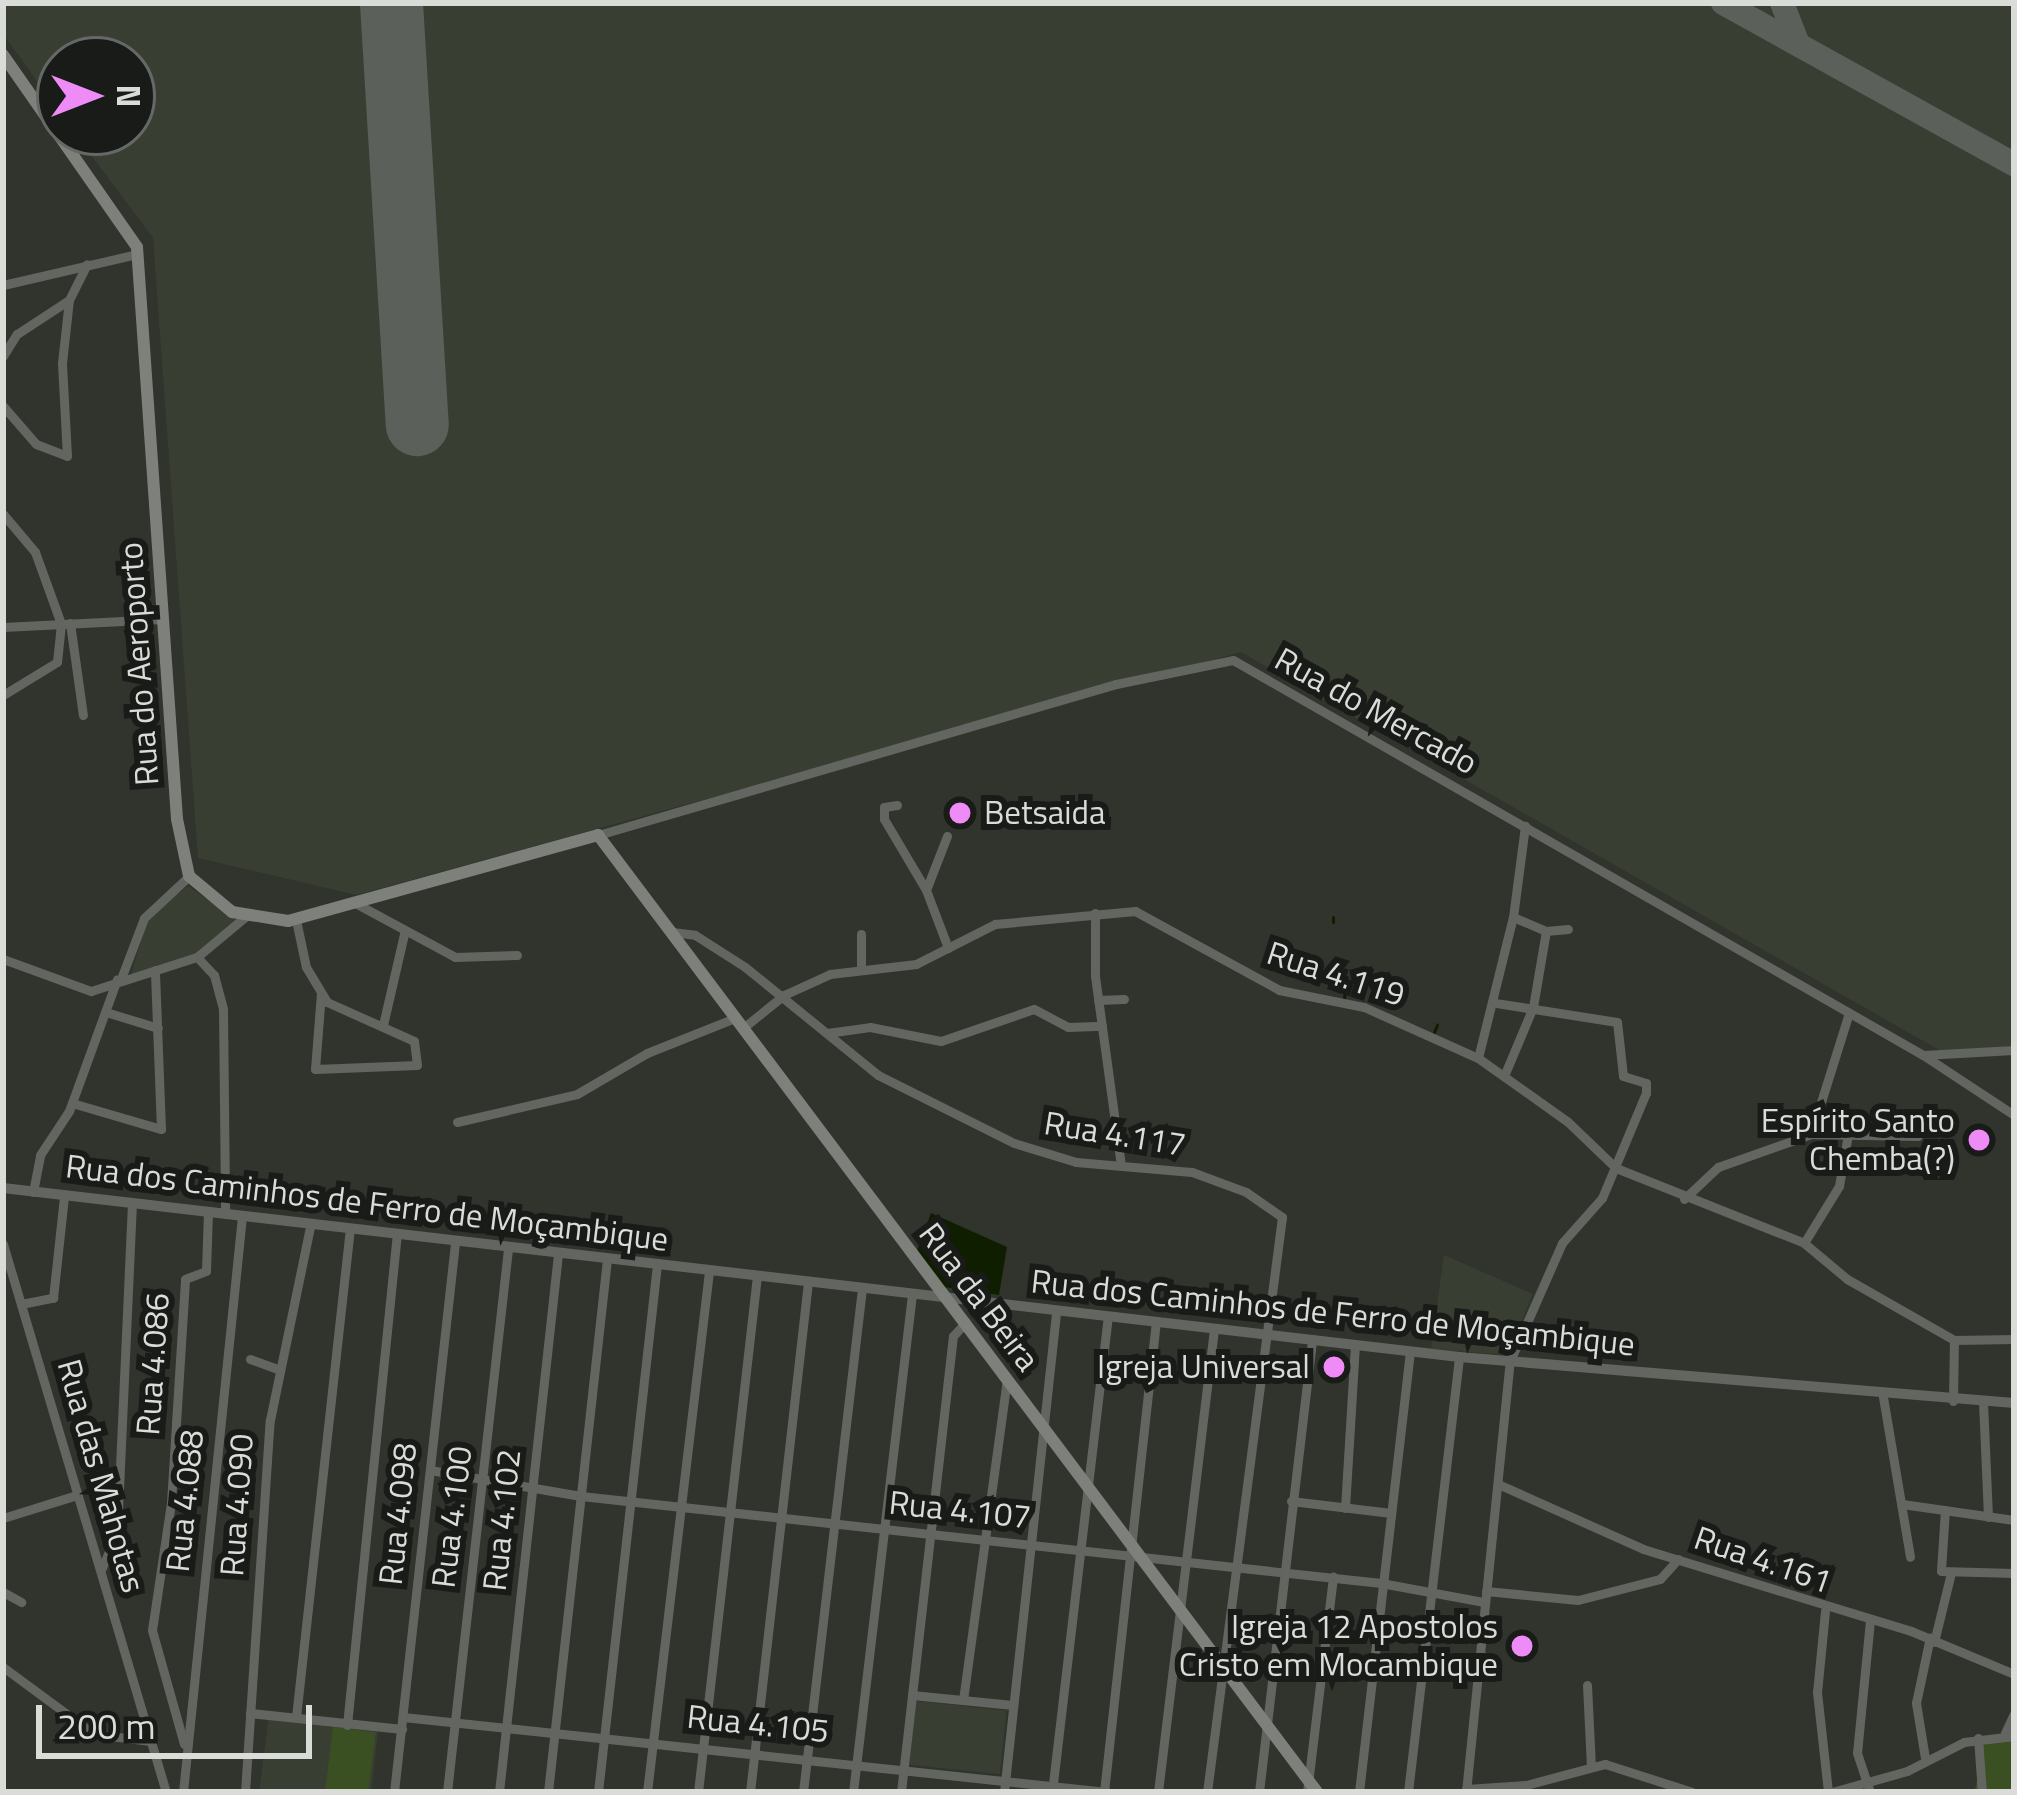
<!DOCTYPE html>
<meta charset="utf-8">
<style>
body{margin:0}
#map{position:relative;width:2017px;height:1795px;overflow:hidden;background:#30342d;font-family:"Titillium Web",sans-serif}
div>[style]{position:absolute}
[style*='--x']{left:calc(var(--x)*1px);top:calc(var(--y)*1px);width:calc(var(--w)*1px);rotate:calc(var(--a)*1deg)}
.built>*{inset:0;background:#383e32;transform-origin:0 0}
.green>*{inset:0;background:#3a5023;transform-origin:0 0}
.water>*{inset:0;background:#101e00}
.stream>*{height:3px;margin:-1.5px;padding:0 1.5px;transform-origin:1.5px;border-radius:1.5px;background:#101e00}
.taxiway>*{height:24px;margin:-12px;padding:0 12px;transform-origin:12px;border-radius:12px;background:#5c605a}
.runway>*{height:63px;margin:-31.5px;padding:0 31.5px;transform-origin:31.5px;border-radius:31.5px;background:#5c605a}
.minor>*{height:9px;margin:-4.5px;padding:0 4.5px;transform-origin:4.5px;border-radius:4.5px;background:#636561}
.tertiary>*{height:10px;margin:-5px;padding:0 5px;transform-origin:5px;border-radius:5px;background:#636561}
.secondary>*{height:12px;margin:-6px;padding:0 6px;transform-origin:6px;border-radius:6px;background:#7d807b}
.dots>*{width:33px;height:33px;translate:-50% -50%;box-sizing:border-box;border:6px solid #191b18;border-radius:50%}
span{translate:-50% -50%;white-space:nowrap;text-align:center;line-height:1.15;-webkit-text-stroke:12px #191b18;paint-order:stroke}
.street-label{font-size:33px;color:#dadcd8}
.poi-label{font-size:33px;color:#dadcd8}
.left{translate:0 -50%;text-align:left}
.right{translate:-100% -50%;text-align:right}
.frame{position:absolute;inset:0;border:6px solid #dadcd8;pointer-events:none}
.north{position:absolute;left:36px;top:36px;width:120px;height:120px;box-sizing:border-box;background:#191b18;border:3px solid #666865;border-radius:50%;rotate:90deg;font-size:33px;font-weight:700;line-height:48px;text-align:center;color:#dadcd8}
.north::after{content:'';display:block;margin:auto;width:42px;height:54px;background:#ef8bf7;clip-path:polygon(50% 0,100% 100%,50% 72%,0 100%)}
.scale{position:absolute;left:36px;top:1705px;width:276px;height:54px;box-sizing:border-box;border:6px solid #dadcd8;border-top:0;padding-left:15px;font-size:36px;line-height:42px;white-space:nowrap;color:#dadcd8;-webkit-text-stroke:9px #191b18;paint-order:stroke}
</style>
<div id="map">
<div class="built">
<div style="clip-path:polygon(3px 3px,2014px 3px,2014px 1046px,1941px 1051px,1241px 652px,356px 895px,198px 858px,153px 238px,74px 132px,132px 132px,132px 60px,60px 60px,60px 113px,3px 34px)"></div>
<div style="clip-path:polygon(188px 886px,237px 920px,195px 957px,131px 974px,148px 917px)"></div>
<div style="clip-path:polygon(1444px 1255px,1533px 1294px,1508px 1355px,1431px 1349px)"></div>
<div style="left:916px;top:1701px;width:91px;height:64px;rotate:6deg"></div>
<div style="clip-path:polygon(269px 1715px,379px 1724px,371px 1792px,259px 1792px)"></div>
</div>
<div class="green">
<div style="left:333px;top:1727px;width:43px;height:65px;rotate:7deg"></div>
<div style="clip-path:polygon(2014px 1740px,2014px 1792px,1975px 1792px,1982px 1745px)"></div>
</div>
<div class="water">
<div style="clip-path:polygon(931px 1213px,1007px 1247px,999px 1295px,943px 1287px,917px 1251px)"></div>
</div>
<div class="stream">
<div style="--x:1333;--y:922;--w:5;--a:-90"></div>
<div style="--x:1344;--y:1001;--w:14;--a:-86"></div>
<div style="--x:1434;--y:1032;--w:8;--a:-67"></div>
</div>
<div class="taxiway">
<div style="--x:1723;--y:3;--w:333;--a:29"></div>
<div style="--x:1782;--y:3;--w:44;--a:68.7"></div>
</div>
<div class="runway">
<div style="--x:391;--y:3;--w:422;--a:86.5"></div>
</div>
<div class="minor">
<div style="--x:3;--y:285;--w:138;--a:-13"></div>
<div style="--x:3;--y:356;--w:26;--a:-58"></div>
<div style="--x:17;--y:334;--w:62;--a:-33.2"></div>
<div style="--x:69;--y:300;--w:40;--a:-63.4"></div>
<div style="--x:3;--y:406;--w:50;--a:49"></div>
<div style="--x:36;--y:444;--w:33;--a:21"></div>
<div style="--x:67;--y:456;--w:93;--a:-93.1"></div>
<div style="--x:62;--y:363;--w:63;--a:-83.7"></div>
<div style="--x:3;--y:514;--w:50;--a:49.9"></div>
<div style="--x:35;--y:552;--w:77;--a:70.1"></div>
<div style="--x:61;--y:624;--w:38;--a:96"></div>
<div style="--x:57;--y:662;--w:63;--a:148.6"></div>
<div style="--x:70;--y:623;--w:93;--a:82"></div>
<div style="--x:3;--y:627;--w:160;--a:-2.9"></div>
<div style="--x:897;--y:805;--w:13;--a:171"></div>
<div style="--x:884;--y:807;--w:12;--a:90"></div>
<div style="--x:884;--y:819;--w:82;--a:59.4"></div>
<div style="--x:926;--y:890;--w:58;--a:-68.7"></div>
<div style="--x:598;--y:835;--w:540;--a:-16.25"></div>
<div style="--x:1116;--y:684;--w:119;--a:-11.6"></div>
<div style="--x:1233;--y:660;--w:795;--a:29.79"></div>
<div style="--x:1923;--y:1055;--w:91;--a:-3.1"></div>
<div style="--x:926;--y:890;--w:62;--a:69.2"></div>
<div style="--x:357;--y:904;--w:111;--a:28.4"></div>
<div style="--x:455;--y:957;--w:62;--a:-1.8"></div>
<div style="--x:1095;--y:913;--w:63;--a:90"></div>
<div style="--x:1095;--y:976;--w:191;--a:82.2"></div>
<div style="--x:1513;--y:917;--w:36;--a:23"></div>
<div style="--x:1546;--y:931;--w:22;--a:-5"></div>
<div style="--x:296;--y:920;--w:48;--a:78"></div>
<div style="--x:306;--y:967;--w:41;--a:59"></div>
<div style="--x:327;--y:1002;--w:95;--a:24.1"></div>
<div style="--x:414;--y:1041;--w:24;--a:83"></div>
<div style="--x:417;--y:1065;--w:102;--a:177.8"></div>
<div style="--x:315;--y:1069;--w:76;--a:-85.5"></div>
<div style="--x:672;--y:932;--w:23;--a:7"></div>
<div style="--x:695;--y:935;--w:59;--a:32.6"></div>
<div style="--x:745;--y:967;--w:171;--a:39.1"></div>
<div style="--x:878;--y:1075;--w:152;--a:26.6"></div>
<div style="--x:1014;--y:1143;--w:65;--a:17"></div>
<div style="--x:1076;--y:1162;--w:116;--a:4.9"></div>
<div style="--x:1192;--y:1172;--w:58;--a:20.3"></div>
<div style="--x:1246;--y:1192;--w:44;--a:34.8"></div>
<div style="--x:1282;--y:1217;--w:580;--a:97.43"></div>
<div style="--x:861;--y:934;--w:31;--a:90"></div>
<div style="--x:197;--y:957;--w:25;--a:47"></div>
<div style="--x:214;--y:975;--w:35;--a:75"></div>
<div style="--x:223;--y:1009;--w:205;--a:89.4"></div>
<div style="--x:3;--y:959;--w:94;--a:20"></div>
<div style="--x:91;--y:991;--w:111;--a:-17.8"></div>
<div style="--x:197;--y:957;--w:62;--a:-39.8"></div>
<div style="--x:122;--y:976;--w:62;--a:-69.2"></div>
<div style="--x:144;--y:918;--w:62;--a:-43"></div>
<div style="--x:1098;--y:1000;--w:26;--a:-2"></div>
<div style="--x:109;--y:1013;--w:51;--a:17"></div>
<div style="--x:383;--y:1025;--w:93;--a:-77"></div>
<div style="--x:743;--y:1028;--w:53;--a:-38.8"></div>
<div style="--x:784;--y:995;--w:51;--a:-24.5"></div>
<div style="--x:830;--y:974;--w:87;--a:-6.6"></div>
<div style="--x:916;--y:964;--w:89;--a:-26.9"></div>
<div style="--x:995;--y:924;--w:141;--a:-5.3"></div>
<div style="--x:1135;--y:911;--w:164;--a:28.7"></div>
<div style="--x:1279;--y:990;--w:87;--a:11.3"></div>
<div style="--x:1364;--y:1007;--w:125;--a:24.1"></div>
<div style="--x:1478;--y:1058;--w:110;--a:35.4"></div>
<div style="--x:1568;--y:1122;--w:66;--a:43.8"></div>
<div style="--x:1616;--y:1168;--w:202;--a:21.7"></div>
<div style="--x:1804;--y:1243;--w:56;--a:39.9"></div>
<div style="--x:1847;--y:1279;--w:123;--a:29.7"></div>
<div style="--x:827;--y:1033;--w:43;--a:-7.9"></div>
<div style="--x:870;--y:1027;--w:72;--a:11.2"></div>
<div style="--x:941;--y:1041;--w:98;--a:-19"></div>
<div style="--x:1034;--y:1009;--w:38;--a:28"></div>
<div style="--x:1068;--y:1027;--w:34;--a:-2"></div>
<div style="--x:1923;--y:1055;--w:109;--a:33.4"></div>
<div style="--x:1478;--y:1058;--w:145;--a:-76.1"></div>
<div style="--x:1513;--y:917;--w:92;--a:-82.5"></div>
<div style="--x:1504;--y:1076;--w:75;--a:-67.2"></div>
<div style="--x:1533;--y:1007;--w:77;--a:-80.3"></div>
<div style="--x:72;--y:1103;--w:93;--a:16.3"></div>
<div style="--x:161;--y:1129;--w:159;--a:-92.2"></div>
<div style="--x:457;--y:1122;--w:123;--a:-13.1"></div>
<div style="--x:577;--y:1094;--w:81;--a:-30.4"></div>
<div style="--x:647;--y:1053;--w:95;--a:-21.7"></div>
<div style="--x:1811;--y:1134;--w:127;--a:-72.6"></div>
<div style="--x:33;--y:1192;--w:38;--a:-79"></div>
<div style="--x:40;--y:1155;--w:53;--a:-56.6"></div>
<div style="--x:69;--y:1111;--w:140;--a:-70"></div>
<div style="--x:1684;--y:1199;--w:47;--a:-43.3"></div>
<div style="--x:1718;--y:1167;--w:99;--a:-19.5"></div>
<div style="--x:1811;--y:1134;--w:107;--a:1.1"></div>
<div style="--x:1804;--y:1243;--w:67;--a:-58.4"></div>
<div style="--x:1839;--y:1186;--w:53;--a:-80.2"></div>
<div style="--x:3;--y:1244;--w:572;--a:73.44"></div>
<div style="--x:21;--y:1304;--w:33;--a:-11"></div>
<div style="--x:53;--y:1298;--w:103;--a:-83.8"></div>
<div style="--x:1954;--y:1340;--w:60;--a:-1"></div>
<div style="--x:250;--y:1359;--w:30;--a:20"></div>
<div style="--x:1883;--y:1397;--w:162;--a:80.4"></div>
<div style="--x:1953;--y:1401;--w:61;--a:-89.1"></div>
<div style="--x:1983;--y:1402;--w:115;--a:87.5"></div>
<div style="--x:430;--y:1470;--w:153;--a:9.8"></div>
<div style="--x:581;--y:1496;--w:805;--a:6.21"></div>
<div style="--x:1381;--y:1583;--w:105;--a:10.5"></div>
<div style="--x:1498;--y:1484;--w:159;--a:24.1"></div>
<div style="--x:1643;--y:1549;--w:280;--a:17"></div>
<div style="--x:1911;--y:1631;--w:112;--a:22.7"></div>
<div style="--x:1291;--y:1501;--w:101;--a:6.8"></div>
<div style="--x:1902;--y:1504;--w:113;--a:8.1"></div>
<div style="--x:1345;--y:1508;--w:163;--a:-86.5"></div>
<div style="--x:1945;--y:1510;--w:61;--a:93.8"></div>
<div style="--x:1941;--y:1571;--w:73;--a:1.6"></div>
<div style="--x:3;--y:1518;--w:77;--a:-17.3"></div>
<div style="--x:101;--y:1570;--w:40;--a:-66.6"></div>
<div style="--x:117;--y:1533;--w:330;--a:-87.4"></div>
<div style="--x:1486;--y:1591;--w:92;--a:5.6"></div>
<div style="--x:1578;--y:1600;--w:85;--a:-14.4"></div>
<div style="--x:1660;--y:1579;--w:27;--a:-48"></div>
<div style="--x:3;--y:1592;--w:21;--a:29"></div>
<div style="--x:1825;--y:1611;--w:81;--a:95.6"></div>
<div style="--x:1817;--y:1692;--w:101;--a:83.7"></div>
<div style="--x:1934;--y:1642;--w:71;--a:-76.2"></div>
<div style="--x:3;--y:1667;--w:113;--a:36.4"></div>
<div style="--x:94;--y:1734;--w:57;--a:7"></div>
<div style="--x:1587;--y:1685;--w:81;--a:87.2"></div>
<div style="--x:912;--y:1695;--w:101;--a:5.7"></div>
<div style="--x:963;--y:1700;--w:325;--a:-82.2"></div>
<div style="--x:250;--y:1713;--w:153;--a:6"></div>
<div style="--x:296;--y:1717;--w:489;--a:-83.7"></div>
<div style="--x:403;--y:1717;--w:708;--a:6.08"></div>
<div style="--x:347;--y:1725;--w:492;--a:-84.2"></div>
<div style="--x:2005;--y:1733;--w:21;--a:-65"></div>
<div style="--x:1978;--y:1738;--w:54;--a:85.8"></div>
<div style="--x:184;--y:1744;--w:118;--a:-105.7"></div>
<div style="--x:152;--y:1630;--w:128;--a:-81.5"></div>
<div style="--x:171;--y:1503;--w:224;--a:-86.4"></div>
<div style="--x:185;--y:1279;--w:22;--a:-21"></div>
<div style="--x:206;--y:1271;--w:60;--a:-88.1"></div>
<div style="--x:1925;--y:1758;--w:56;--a:-99.3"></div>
<div style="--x:1916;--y:1703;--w:67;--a:-78"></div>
<div style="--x:1466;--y:1789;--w:60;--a:-3.8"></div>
<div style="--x:1526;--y:1785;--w:82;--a:-14.9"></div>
<div style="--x:1605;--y:1764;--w:91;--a:17.8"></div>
<div style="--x:183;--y:1792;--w:579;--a:-84.15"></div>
<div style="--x:245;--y:1792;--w:373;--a:-86.2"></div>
<div style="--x:270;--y:1420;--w:198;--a:-78.3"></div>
<div style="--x:394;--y:1792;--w:552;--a:-83.66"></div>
<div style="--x:447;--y:1792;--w:546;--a:-83.59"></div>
<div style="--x:499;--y:1792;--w:541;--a:-83.74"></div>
<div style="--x:548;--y:1792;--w:536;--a:-83.68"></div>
<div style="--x:598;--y:1792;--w:531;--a:-83.62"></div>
<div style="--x:647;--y:1792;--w:525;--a:-83.21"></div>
<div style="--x:698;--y:1792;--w:519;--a:-83.48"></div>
<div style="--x:750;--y:1792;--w:513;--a:-83.51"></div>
<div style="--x:803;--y:1792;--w:507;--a:-83.32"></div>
<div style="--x:853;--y:1792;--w:501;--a:-83.24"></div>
<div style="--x:901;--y:1792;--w:459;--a:-83.5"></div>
<div style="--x:953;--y:1336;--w:19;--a:-47"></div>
<div style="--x:1004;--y:1792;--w:485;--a:-83.8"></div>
<div style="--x:1052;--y:1792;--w:478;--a:-83.3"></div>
<div style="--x:1104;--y:1792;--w:472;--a:-83.7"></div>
<div style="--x:1158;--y:1792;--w:466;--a:-83.1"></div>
<div style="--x:1259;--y:1792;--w:456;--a:-83.3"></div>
<div style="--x:1307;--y:1792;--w:217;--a:-83.1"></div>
<div style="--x:1359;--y:1792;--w:443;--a:-83.4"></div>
<div style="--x:1408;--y:1792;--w:438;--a:-83.3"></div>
<div style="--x:1466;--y:1792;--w:433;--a:-84.2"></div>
<div style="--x:1510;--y:1361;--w:129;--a:-66.2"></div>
<div style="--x:1562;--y:1243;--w:60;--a:-48.4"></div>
<div style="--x:1602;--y:1198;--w:114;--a:-67.3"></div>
<div style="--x:1646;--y:1093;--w:10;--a:-90"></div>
<div style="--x:1646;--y:1083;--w:24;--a:-163"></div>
<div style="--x:1623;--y:1076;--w:54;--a:-96.3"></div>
<div style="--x:1617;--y:1022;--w:122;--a:-171.1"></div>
<div style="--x:1832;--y:1792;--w:78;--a:-15.6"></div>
<div style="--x:1907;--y:1771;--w:64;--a:-27"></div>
<div style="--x:1964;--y:1742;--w:50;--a:-6.8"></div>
<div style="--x:1870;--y:1792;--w:41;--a:-108.4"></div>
<div style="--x:1857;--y:1753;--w:134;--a:-84.4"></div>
</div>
<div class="tertiary">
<div style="--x:3;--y:1188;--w:1466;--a:6.62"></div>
<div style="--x:1459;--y:1357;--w:557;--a:4.74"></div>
</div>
<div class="secondary">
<div style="--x:3;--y:55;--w:234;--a:55.1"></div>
<div style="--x:137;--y:247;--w:573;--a:86"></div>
<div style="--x:177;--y:819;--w:58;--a:78.1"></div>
<div style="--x:189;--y:876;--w:56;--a:39.9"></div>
<div style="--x:232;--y:912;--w:57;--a:9.1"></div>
<div style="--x:288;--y:921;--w:322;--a:-15.5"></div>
<div style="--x:598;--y:835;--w:1197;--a:53.08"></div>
</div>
<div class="dots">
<div style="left:960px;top:813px;background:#ef8bf7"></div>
<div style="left:1979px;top:1140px;background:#ef8bf7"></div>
<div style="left:1334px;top:1367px;background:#ef8bf7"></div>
<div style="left:1522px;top:1646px;background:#ef8bf7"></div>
</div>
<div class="street-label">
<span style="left:139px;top:664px;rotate:-94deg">Rua do Aeroporto</span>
<span style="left:1376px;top:711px;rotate:29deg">Rua do Mercado</span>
<span style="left:1336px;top:974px;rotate:18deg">Rua 4.119</span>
<span style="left:1115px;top:1134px;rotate:9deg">Rua 4.117</span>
<span style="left:367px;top:1203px;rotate:7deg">Rua dos Caminhos de Ferro de Moçambique</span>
<span style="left:979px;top:1297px;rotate:53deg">Rua da Beira</span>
<span style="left:1333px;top:1313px;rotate:6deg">Rua dos Caminhos de Ferro de Moçambique</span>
<span style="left:153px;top:1364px;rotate:-86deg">Rua 4.086</span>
<span style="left:101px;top:1476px;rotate:74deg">Rua das Mahotas</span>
<span style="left:185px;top:1501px;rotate:-84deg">Rua 4.088</span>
<span style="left:237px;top:1505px;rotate:-86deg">Rua 4.090</span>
<span style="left:960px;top:1510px;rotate:6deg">Rua 4.107</span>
<span style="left:398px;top:1514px;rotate:-84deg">Rua 4.098</span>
<span style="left:452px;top:1517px;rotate:-83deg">Rua 4.100</span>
<span style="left:502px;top:1520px;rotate:-84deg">Rua 4.102</span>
<span style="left:1763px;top:1560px;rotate:19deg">Rua 4.161</span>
<span style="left:758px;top:1724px;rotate:6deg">Rua 4.105</span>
</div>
<div class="poi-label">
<span class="left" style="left:984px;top:813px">Betsaida</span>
<span class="right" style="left:1955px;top:1140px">Espírito Santo<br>Chemba(?)</span>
<span class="right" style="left:1310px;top:1367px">Igreja Universal</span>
<span class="right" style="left:1498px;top:1646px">Igreja 12 Apostolos<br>Cristo em Mocambique</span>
</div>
<div class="frame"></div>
<div class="north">N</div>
<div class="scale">200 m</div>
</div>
